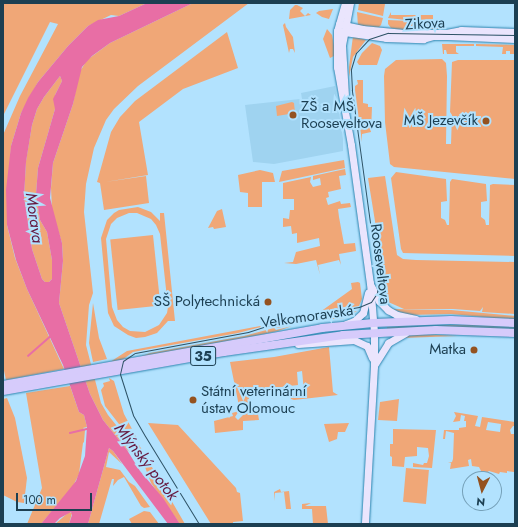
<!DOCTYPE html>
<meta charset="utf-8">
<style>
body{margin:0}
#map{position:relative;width:518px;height:527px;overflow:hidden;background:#b2e2fe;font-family:Jost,sans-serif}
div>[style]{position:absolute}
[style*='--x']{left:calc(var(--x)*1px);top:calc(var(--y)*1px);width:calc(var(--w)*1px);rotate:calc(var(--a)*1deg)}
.built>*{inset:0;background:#9fd3f0}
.green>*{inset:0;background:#f0a777;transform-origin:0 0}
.water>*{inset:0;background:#e86ea5}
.stream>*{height:1.5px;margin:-0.75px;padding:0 0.75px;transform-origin:0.75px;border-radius:0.75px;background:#e86ea5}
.roads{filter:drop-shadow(0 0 1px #2b84af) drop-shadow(0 0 1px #2b84af)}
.secondary>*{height:7px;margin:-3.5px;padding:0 3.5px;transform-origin:3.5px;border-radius:3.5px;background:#eae5fd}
.primary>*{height:8px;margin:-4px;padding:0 4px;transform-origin:4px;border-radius:4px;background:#d6cbfb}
.tram>*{height:1px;margin:-0.5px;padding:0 0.5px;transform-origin:0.5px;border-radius:0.5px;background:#2d5266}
.dots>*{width:11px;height:11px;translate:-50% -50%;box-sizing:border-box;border:2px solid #b2e2fe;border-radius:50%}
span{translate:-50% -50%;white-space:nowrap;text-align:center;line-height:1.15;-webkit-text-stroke:4px #b2e2fe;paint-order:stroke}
.shield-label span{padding:1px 3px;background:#b2e2fe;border:1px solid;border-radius:3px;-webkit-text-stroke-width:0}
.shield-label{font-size:14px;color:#1c3f52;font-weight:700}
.street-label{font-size:15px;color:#1c3f52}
.poi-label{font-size:15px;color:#1c3f52}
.left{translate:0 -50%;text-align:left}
.right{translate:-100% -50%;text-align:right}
.water-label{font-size:16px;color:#65183f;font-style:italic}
.frame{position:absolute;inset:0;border:4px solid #1c3f52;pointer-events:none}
.north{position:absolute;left:462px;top:471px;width:40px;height:40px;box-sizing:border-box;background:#b2e2fe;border:1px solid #76a1b9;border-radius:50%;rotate:186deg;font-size:11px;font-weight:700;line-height:16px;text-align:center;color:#1c3f52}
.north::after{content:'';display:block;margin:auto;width:14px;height:18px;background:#945220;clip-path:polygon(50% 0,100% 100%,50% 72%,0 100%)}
.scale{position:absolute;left:16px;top:493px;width:76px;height:18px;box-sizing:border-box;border:2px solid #1c3f52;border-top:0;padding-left:5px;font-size:12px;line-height:14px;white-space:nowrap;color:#1c3f52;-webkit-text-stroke:3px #b2e2fe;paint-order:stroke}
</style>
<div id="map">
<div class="built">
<div style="clip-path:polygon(335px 86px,343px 139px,343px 151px,274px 164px,253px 162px,245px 105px,300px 99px,302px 99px,301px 93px)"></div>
</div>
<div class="green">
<div style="clip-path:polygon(3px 3px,147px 3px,119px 16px,111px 15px,88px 26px,68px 46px,38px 82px,21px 113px,11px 146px,7px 225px,15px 258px,27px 289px,64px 369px,6px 380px,3px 366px,3px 135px,20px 96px,58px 24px,50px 22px,3px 116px)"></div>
<div style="clip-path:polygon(193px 3px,249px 3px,138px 86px,114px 109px,106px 120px,94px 148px,86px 184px,84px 212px,93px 293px,89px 305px,86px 345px,101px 403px,108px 415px,129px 441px,139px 445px,142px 450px,185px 524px,180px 524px,151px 483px,145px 467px,139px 459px,127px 450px,103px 420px,90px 394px,59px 303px,63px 261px,62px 243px,52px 210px,51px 188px,53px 163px,73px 104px,79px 73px,87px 60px,110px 43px)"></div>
<div style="clip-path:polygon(359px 3px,385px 4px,383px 16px,358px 10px)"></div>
<div style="clip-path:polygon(295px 5px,297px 5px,303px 8px,300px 11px,305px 16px,308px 13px,311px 15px,289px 19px,290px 10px)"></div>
<div style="clip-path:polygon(333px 9px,329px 19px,322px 17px,316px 13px,319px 11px)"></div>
<div style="clip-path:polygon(357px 12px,383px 18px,381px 25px,379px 27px,358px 26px)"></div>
<div style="clip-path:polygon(391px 12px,391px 15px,433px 15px,433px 25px,425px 22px,388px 18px)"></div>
<div style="clip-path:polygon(388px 20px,409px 21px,408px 31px,391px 28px,388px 24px)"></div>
<div style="clip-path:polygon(410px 22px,426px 24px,441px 29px,410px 29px)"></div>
<div style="clip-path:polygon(285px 23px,286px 27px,293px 37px,295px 53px,293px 49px,290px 49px,289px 53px,283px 25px)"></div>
<div style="clip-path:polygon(327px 29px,332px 35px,334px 46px,334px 56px,330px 58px,323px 39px)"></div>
<div style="clip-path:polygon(227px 32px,238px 68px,183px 89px,139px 122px,148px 175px,105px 182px,146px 176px,149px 203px,104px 210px,100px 183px,97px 182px,111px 132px,120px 117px,135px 101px)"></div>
<div style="clip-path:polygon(353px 36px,366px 40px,353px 57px,349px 77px,349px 67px)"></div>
<div style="clip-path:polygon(372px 43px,380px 46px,382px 50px,377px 65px,359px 65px,357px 62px,362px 53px)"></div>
<div style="clip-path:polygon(442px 44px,474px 44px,474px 46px,456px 46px,456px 52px,459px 54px,447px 54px,446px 50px,444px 50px,444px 54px,443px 54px)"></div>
<div style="clip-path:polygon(476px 44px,515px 45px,515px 54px,510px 54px,510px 51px,506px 51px,506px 54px,502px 54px,503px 47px,476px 46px)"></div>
<div style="clip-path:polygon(442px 59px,446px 63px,447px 76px,446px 144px,451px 144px,452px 115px,450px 112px,452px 62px,458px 60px,515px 60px,515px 179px,394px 167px,390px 164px,385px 122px,384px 76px,385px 69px,396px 60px)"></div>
<div style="clip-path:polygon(60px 76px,62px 81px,55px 95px,55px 109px,38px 168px,36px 194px,40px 220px,47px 232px,52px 260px,52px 279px,49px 282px,45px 282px,42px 279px,32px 249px,27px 216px,24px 197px,26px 161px,32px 125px,37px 109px,44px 97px)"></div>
<div style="clip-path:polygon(357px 80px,363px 80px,363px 103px,368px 104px,368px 107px,372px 107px,371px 132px,362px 134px,362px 142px,355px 90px,355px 86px,358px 84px)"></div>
<div style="clip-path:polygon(292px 102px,294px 103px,295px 113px,277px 116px,276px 106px)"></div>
<div style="clip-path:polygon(344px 160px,345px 168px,279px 182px,282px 171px)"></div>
<div style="clip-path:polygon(345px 169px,346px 175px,339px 176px,341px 189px,328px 192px,329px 197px,326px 198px,328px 205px,340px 201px,341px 204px,350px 203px,351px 207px,338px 209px,339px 217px,344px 244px,355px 243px,356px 251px,339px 254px,341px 265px,339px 260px,318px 265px,320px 275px,316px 260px,296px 264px,284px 263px,293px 262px,296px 252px,320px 246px,319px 238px,297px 243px,297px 233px,292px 234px,291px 226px,283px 227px,283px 218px,289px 219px,290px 210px,294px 210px,294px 199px,283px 199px,283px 183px,311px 177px,310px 182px,313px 187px,321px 185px,320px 178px,313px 180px,313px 176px)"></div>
<div style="clip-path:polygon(260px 170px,273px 173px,275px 182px,262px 182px,262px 207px,248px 207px,248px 193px,240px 192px,238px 175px)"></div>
<div style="clip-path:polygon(396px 172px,446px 179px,447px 201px,441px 202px,441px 218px,445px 220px,447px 225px,449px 225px,450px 182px,452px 179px,486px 184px,487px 201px,481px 202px,481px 217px,485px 220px,486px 225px,489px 225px,490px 185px,493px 184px,515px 185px,515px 256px,403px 253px,401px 249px,391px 178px)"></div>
<div style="clip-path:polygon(385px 176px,397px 255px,403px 259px,416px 260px,515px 262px,515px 314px,482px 312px,483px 307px,480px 311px,453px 309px,404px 309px,386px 301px,384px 304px,380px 298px,385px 283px,368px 178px)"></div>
<div style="clip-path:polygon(evenodd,138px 207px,151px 212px,160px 221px,160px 213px,164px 213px,175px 321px,168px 321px,157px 333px,145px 337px,136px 338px,128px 335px,114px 326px,108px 313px,101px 238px,107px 220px,114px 213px,119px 210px,138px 207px,129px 213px,137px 213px,151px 219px,156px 225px,160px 234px,168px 307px,167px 313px,159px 325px,145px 332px,130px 331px,123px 327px,117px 320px,112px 307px,106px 239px,111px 224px,117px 218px,129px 213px)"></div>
<div style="clip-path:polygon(222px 209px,226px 227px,214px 229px,213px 227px,208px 228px,217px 211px)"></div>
<div style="left:153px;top:235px;width:71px;height:43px;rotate:84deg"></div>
<div style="clip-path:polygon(358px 282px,360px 283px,362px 299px,359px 306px,320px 312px,352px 289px,351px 283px)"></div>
<div style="clip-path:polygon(93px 303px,99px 338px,107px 359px,93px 362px,89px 343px)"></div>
<div style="clip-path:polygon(392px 309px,451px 310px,515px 316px,515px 320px,451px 314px,408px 315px)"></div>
<div style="clip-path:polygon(357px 311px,345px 318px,304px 321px,278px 328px,276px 327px)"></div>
<div style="clip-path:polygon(489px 324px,515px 326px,515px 330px,387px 329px,387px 327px,404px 326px)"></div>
<div style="clip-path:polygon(260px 326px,261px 327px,238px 333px,133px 352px,122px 360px,110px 362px,127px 351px)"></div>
<div style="clip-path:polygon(292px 326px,278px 331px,239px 339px,136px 358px,150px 353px,244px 336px,274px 328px,276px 330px)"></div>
<div style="clip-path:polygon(421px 334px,458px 336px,402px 338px,405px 335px)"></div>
<div style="clip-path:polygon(329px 347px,333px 392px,338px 395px,294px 400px,291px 399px,290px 395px,299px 394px,299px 392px,304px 391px,302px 371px,297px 372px,298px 385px,248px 391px,249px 399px,247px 400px,252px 404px,239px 406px,230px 362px,274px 357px)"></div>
<div style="clip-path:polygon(109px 378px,114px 381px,124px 414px,139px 442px,129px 437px,105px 406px,101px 390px,104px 386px,103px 383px,110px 381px)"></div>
<div style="clip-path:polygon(70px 386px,79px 412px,84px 415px,87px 427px,83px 428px,85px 430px,84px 442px,83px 443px,79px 474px,73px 486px,41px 524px,27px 524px,42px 488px,26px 393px)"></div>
<div style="clip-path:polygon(7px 398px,15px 418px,27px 478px,24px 503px,17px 502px,3px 495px,3px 399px)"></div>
<div style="clip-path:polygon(399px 399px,397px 421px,378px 420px,380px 402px)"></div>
<div style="clip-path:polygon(239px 411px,235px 417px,238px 420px,247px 411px,248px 415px,258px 414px,259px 420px,243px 421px,243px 430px,215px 433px,214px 421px,233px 416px,232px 413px)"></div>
<div style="clip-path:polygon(evenodd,454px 412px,478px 416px,475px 426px,480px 427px,482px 417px,515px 422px,515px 426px,513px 426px,510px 430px,511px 434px,515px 434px,514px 472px,507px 471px,507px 473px,500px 472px,499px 474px,489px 471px,483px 475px,479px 467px,472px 466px,471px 459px,468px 460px,469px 466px,450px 469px,451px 463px,448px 463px,452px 462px,453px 459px,454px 433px,446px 431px,445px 439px,443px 439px,444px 430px,459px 430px,459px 428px,466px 427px,466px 421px,464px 421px,465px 416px,461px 415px,460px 421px,453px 422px,456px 416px,454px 412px,488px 422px,501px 424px,500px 432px,486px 430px,488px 422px)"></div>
<div style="clip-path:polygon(148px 423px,178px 425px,236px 488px,237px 492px,240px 493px,243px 521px,233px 522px,233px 524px,211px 524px)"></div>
<div style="clip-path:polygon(349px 423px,345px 432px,338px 432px,337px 439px,329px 442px,324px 424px)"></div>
<div style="clip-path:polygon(393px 429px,436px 430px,432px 468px,413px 467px,413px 463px,423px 465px,424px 463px,427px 463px,429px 456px,428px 448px,417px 447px,417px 456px,405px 457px,404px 467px,392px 466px,392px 457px,390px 456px,390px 444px,393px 444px)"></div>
<div style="clip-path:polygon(109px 448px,113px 451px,122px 464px,109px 452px,106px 467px,120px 470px,129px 482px,135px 486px,150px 507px,144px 508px,141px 506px,124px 477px,118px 480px,113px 486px,114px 479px,112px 479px,99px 524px,88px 524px)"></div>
<div style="left:406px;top:468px;width:23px;height:34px;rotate:5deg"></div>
<div style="clip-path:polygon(280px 489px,281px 492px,289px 491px,291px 509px,286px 509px,284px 492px,275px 493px,275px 501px,274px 492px)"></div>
<div style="clip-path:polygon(311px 503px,305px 506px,326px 506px,328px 524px,313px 524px,312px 509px,302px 509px,302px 504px)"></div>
<div style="clip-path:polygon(144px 511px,150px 512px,159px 524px,132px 524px,129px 519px)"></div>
<div style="clip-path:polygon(69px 512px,72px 513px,69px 524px,55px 524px)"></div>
</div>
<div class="water">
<div style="clip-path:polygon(evenodd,147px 3px,193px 3px,110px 43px,92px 56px,82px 67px,73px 104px,53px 163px,50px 198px,62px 243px,63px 261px,59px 303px,90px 394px,103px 420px,127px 450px,140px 471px,163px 498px,180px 524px,168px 524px,113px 451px,109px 448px,88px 524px,69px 524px,72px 515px,71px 512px,60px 518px,54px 524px,41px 524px,76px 481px,85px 456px,87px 427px,84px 415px,79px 412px,63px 365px,27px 289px,16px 260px,7px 225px,6px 190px,11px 146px,21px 113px,28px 98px,38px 82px,68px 46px,88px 26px,98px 20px,119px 16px,147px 3px,60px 76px,62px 81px,53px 99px,55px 109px,38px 168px,36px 194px,40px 220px,47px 232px,52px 260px,52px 279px,49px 282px,45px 282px,42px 279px,32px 249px,27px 216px,24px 197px,26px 162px,32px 125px,37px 109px,44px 97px,60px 76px)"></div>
</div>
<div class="stream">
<div style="--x:28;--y:356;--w:29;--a:-41"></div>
<div style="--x:70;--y:433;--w:18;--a:-13"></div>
</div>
<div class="roads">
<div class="secondary">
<div style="--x:345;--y:3;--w:29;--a:106"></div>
<div style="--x:337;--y:31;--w:36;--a:90"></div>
<div style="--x:337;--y:67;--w:79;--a:79.8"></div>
<div style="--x:351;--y:145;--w:139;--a:82.2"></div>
<div style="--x:370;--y:283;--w:49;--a:85.3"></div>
<div style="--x:374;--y:332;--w:34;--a:90"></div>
<div style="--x:374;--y:366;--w:158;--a:93.3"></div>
<div style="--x:339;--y:24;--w:24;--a:12"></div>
<div style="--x:362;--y:29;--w:42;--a:5.4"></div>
<div style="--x:404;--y:33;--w:42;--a:0"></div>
<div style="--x:446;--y:33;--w:15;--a:-11"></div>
<div style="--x:461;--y:30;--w:54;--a:2.1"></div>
<div style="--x:337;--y:31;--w:49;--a:8.1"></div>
<div style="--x:386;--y:38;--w:37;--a:2"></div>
<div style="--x:423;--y:39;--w:10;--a:-17"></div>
<div style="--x:433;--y:36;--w:14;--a:0"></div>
<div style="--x:447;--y:36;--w:68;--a:2.5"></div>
<div style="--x:345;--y:96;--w:51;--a:-93.4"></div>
<div style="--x:342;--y:45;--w:43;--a:-79.2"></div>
<div style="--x:371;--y:286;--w:17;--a:62"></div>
<div style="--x:379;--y:301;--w:13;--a:45"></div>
<div style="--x:388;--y:310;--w:10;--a:29"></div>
<div style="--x:397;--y:315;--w:19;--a:12"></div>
<div style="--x:346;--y:324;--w:9;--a:-21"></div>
<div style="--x:354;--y:321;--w:12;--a:-42"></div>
<div style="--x:363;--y:313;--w:21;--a:-76"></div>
<div style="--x:298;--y:344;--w:56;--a:-4.1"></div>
<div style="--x:354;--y:340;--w:14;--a:25"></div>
<div style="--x:367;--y:346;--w:13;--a:67"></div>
<div style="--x:375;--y:364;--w:25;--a:-58"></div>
<div style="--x:388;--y:343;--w:20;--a:-30"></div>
</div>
<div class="primary">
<div style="--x:3;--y:385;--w:324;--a:-10.1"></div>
<div style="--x:322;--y:328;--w:51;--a:-5.6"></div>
<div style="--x:373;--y:323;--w:78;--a:-2.2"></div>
<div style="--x:451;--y:320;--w:64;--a:2.7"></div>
<div style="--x:3;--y:391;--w:224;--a:-10"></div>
<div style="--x:224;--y:352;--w:120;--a:-8.1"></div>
<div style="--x:343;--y:335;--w:93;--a:-3.1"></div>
<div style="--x:436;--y:330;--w:79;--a:2.2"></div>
</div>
</div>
<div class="tram">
<div style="--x:199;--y:524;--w:103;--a:-121.5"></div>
<div style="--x:145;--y:436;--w:24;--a:-120"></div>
<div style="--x:133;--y:415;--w:43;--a:-107.6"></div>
<div style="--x:120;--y:374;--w:13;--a:-77"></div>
<div style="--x:123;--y:361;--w:14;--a:-34"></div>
<div style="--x:135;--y:353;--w:115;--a:-10.5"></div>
<div style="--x:248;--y:332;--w:40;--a:-18"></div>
<div style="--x:286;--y:320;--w:74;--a:-10.1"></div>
<div style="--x:359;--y:307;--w:13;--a:-23"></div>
<div style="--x:371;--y:302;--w:11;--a:-56"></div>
<div style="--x:377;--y:293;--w:12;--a:-85"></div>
<div style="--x:378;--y:281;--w:193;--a:-97.8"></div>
<div style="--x:352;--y:90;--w:21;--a:-93"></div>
<div style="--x:351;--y:69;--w:17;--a:-73"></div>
<div style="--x:356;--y:53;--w:19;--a:-47"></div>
<div style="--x:369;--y:39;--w:20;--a:-18"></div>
<div style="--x:388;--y:33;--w:127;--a:0.9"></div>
</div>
<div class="dots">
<div style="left:293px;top:115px;background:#945220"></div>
<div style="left:486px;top:121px;background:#945220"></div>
<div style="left:268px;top:302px;background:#945220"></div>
<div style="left:474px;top:350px;background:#945220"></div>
<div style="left:193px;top:400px;background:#945220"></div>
</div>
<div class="shield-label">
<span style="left:203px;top:356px">35</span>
</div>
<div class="street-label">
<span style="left:425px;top:24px;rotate:-3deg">Zikova</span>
<span style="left:380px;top:264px;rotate:83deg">Rooseveltova</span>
<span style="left:307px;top:317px;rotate:-8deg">Velkomoravská</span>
</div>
<div class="poi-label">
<span class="left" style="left:301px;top:115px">ZŠ a MŠ<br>Rooseveltova</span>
<span class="right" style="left:478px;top:121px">MŠ Jezevčík</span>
<span class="right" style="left:260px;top:302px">SŠ Polytechnická</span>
<span class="right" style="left:466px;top:350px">Matka</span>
<span class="left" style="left:201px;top:400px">Státní veterinární<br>ústav Olomouc</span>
</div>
<div class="water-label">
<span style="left:34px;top:218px;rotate:82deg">Morava</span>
<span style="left:146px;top:462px;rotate:52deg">Mlýnský potok</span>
</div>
<div class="frame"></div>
<div class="north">N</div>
<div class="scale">100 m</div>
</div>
